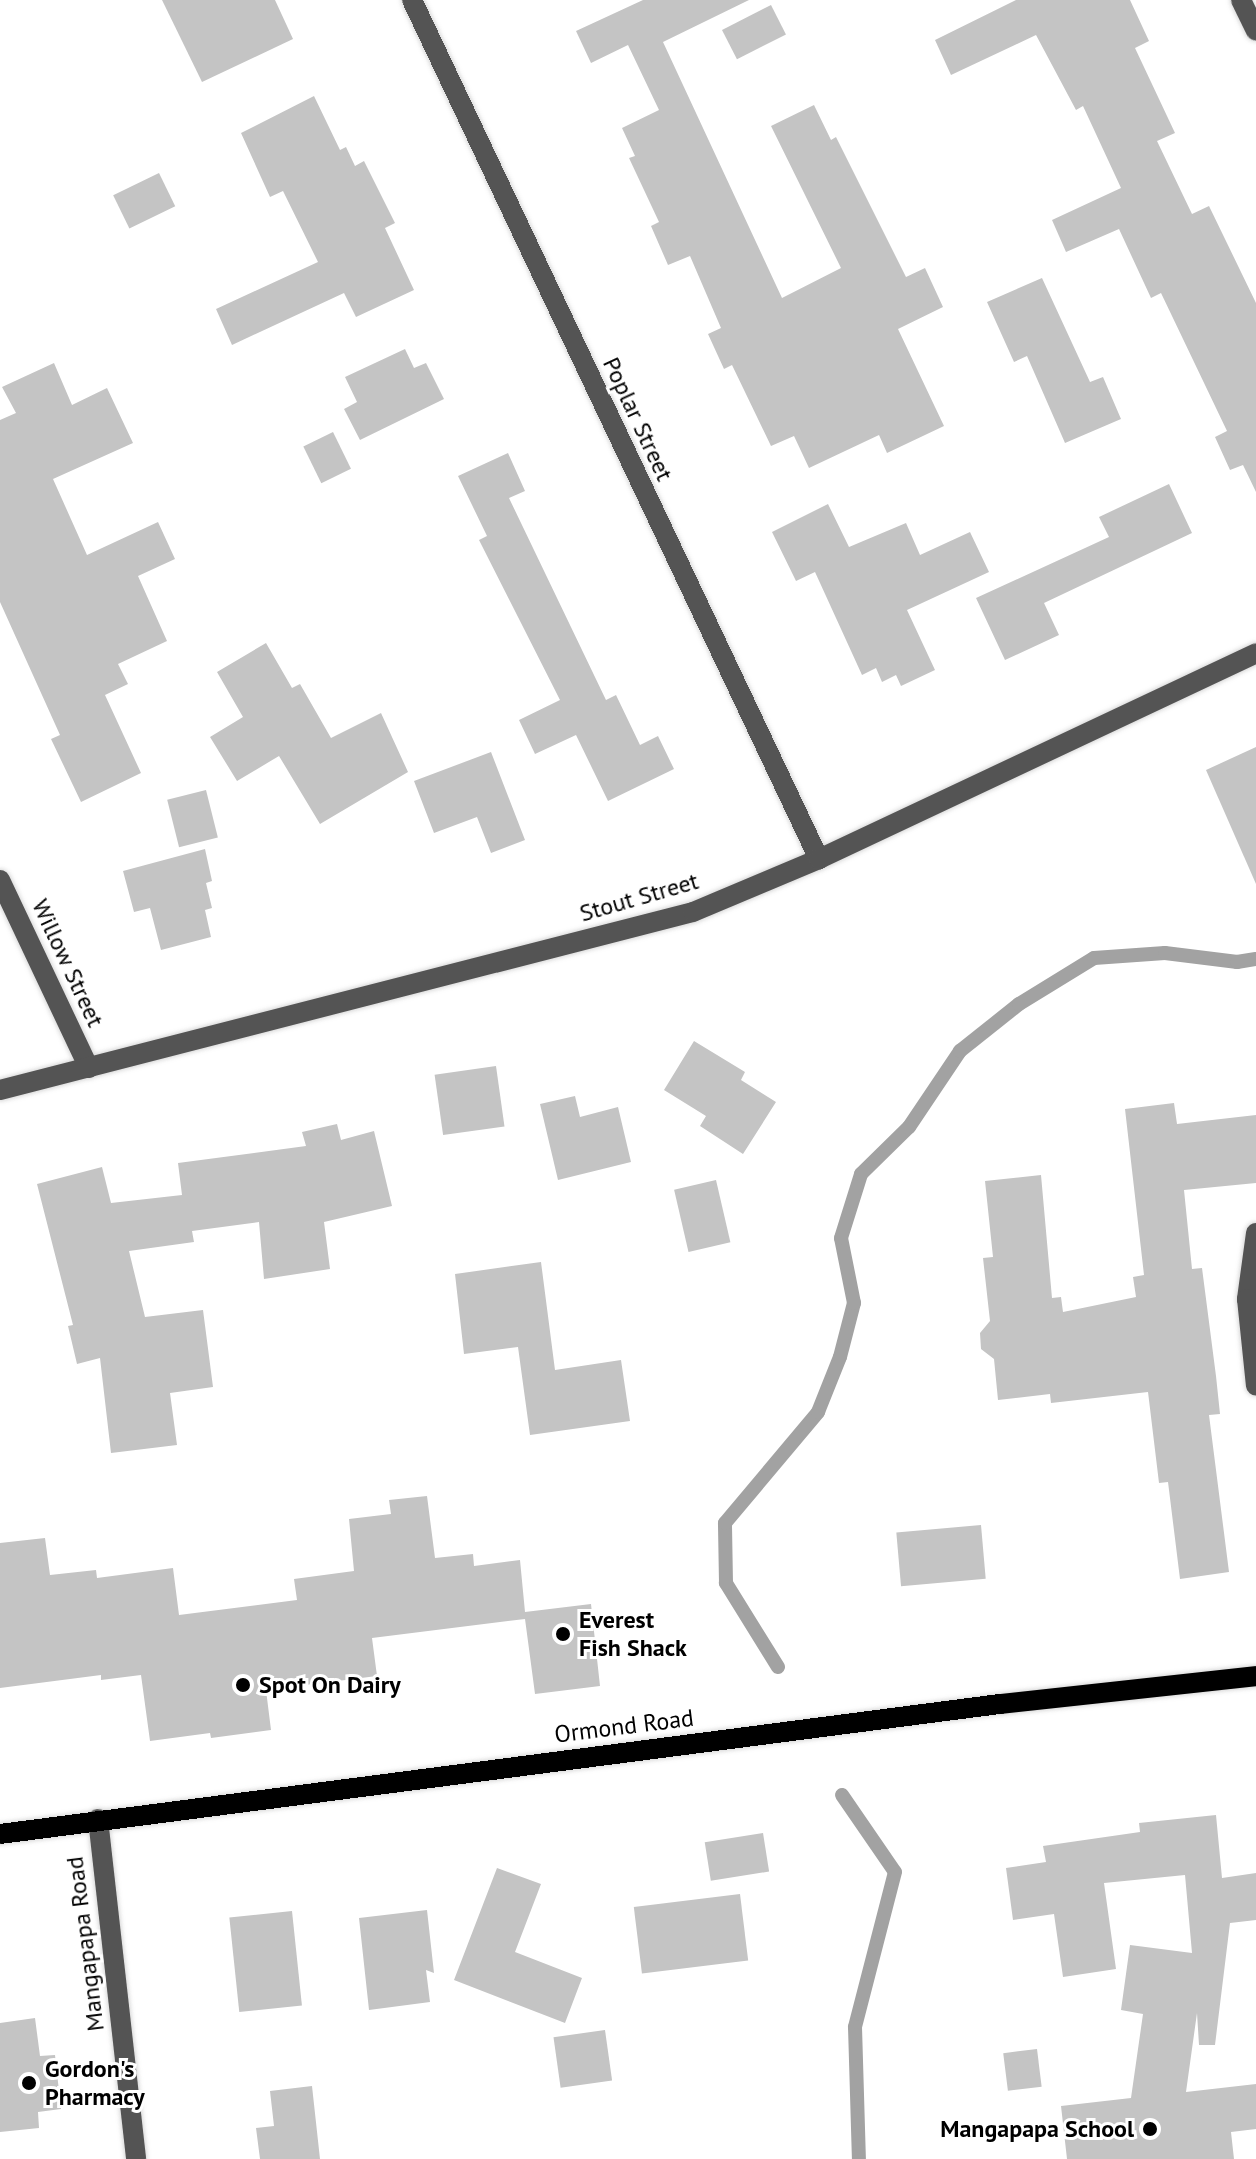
<!DOCTYPE html>
<style>
body{margin:0}
#map{position:relative;width:1256px;height:2159px;overflow:hidden;background:#fff;font-family:"PT Sans",sans-serif}
div>[style]{position:absolute}
[style*='--x']{left:calc(var(--x)*1px);top:calc(var(--y)*1px);width:calc(var(--w)*1px);rotate:calc(var(--a)*1deg)}
.stream>*{height:14px;margin:-7px;padding:0 7px;transform-origin:7px;border-radius:7px;background:#a2a2a2}
.building>*{inset:0;background:#c4c4c4;transform-origin:0 0}
.roads{filter:drop-shadow(0 0 2px #dbdbdb) drop-shadow(0 0 2px #dbdbdb)}
.minor>*{height:20px;margin:-10px;padding:0 10px;transform-origin:10px;border-radius:10px;background:#545454}
.major>*{height:20px;margin:-10px;padding:0 10px;transform-origin:10px;border-radius:10px;background:#000}
.dots>*{width:22px;height:22px;translate:-50% -50%;box-sizing:border-box;border:4px solid #fff;border-radius:50%}
span{translate:-50% -50%;white-space:nowrap;text-align:center;line-height:1.15;-webkit-text-stroke:6px #fff;paint-order:stroke}
.street-label{font-size:24px;color:#000}
.poi-label{font-size:24px;color:#000;font-weight:700}
.left{translate:0 -50%;text-align:left}
.right{translate:-100% -50%;text-align:right}
</style>
<div id="map">
<div class="stream">
<div style="--x:778;--y:1667;--w:99;--a:-121.8"></div>
<div style="--x:726;--y:1583;--w:60;--a:-91"></div>
<div style="--x:725;--y:1523;--w:145;--a:-50"></div>
<div style="--x:818;--y:1412;--w:59;--a:-68.2"></div>
<div style="--x:840;--y:1357;--w:56;--a:-75.5"></div>
<div style="--x:854;--y:1303;--w:66;--a:-101.3"></div>
<div style="--x:841;--y:1238;--w:67;--a:-72.6"></div>
<div style="--x:861;--y:1174;--w:67;--a:-44.4"></div>
<div style="--x:909;--y:1127;--w:92;--a:-56.1"></div>
<div style="--x:960;--y:1051;--w:75;--a:-38.5"></div>
<div style="--x:1019;--y:1004;--w:88;--a:-31.5"></div>
<div style="--x:1094;--y:958;--w:71;--a:-4"></div>
<div style="--x:1165;--y:953;--w:73;--a:7.1"></div>
<div style="--x:1237;--y:962;--w:19;--a:-9"></div>
<div style="--x:842;--y:1795;--w:93;--a:55.5"></div>
<div style="--x:895;--y:1872;--w:160;--a:104.5"></div>
<div style="--x:855;--y:2027;--w:132;--a:88.3"></div>
</div>
<div class="building">
<div style="clip-path:polygon(162px 0,275px 0,293px 39px,202px 82px)"></div>
<div style="clip-path:polygon(643px 0,749px 0,663px 42px,782px 298px,841px 268px,771px 126px,814px 105px,831px 140px,836px 137px,906px 277px,925px 268px,943px 307px,898px 329px,944px 426px,887px 453px,879px 435px,809px 468px,794px 436px,771px 446px,732px 365px,724px 369px,708px 334px,721px 328px,690px 256px,668px 265px,651px 226px,659px 222px,629px 158px,635px 156px,622px 128px,659px 110px,628px 45px,591px 63px,576px 31px)"></div>
<div style="clip-path:polygon(1016px 0,1130px 0,1149px 41px,1135px 48px,1175px 133px,1157px 141px,1192px 214px,1209px 206px,1256px 303px,1256px 492px,1243px 465px,1230px 470px,1215px 437px,1227px 431px,1161px 293px,1151px 298px,1119px 229px,1066px 252px,1052px 220px,1121px 188px,1083px 106px,1076px 110px,1036px 35px,951px 75px,935px 40px)"></div>
<div style="left:771px;top:5px;width:33px;height:55px;rotate:63deg"></div>
<div style="clip-path:polygon(314px 96px,340px 150px,346px 147px,355px 166px,364px 161px,395px 223px,385px 228px,414px 290px,356px 317px,344px 293px,232px 345px,216px 309px,318px 262px,283px 191px,270px 197px,241px 133px)"></div>
<div style="left:159px;top:173px;width:37px;height:51px;rotate:64deg"></div>
<div style="clip-path:polygon(1042px 278px,1090px 382px,1103px 377px,1121px 419px,1065px 443px,1027px 356px,1014px 362px,987px 302px)"></div>
<div style="clip-path:polygon(405px 349px,414px 368px,426px 363px,444px 399px,360px 440px,344px 409px,357px 402px,345px 377px)"></div>
<div style="clip-path:polygon(54px 363px,72px 405px,107px 388px,133px 443px,53px 479px,87px 555px,158px 522px,175px 559px,138px 576px,167px 641px,118px 664px,128px 684px,105px 695px,141px 773px,81px 802px,51px 739px,60px 735px,0 602px,0 420px,16px 413px,2px 387px)"></div>
<div style="left:333px;top:432px;width:41px;height:33px;rotate:64deg"></div>
<div style="clip-path:polygon(508px 453px,525px 491px,509px 498px,606px 700px,616px 695px,640px 745px,658px 736px,674px 769px,608px 801px,576px 735px,535px 754px,519px 720px,560px 700px,479px 540px,487px 536px,458px 476px)"></div>
<div style="clip-path:polygon(1169px 484px,1192px 533px,1044px 603px,1059px 635px,1005px 660px,976px 598px,1109px 537px,1099px 517px)"></div>
<div style="clip-path:polygon(828px 504px,849px 547px,906px 523px,920px 555px,970px 532px,989px 572px,907px 610px,935px 670px,901px 686px,896px 675px,882px 682px,876px 668px,862px 675px,815px 572px,796px 581px,772px 532px)"></div>
<div style="clip-path:polygon(266px 643px,292px 688px,300px 684px,331px 738px,381px 713px,408px 772px,320px 824px,279px 756px,237px 781px,210px 737px,243px 717px,217px 672px)"></div>
<div style="clip-path:polygon(1256px 747px,1256px 884px,1206px 770px)"></div>
<div style="clip-path:polygon(491px 752px,525px 840px,491px 853px,477px 817px,434px 833px,414px 781px)"></div>
<div style="left:206px;top:790px;width:49px;height:40px;rotate:76deg"></div>
<div style="clip-path:polygon(205px 849px,212px 881px,206px 883px,212px 908px,205px 910px,211px 937px,161px 950px,150px 908px,134px 912px,123px 871px)"></div>
<div style="clip-path:polygon(694px 1041px,745px 1072px,741px 1080px,776px 1102px,743px 1154px,700px 1126px,706px 1116px,664px 1090px)"></div>
<div style="left:496px;top:1066px;width:61px;height:62px;rotate:82deg"></div>
<div style="clip-path:polygon(575px 1096px,580px 1117px,618px 1107px,631px 1162px,558px 1180px,540px 1104px)"></div>
<div style="clip-path:polygon(1174px 1103px,1177px 1124px,1256px 1115px,1256px 1183px,1184px 1190px,1192px 1269px,1202px 1268px,1216px 1376px,1220px 1414px,1209px 1415px,1229px 1572px,1180px 1579px,1168px 1482px,1159px 1483px,1148px 1392px,1051px 1403px,1050px 1394px,998px 1400px,994px 1359px,981px 1349px,980px 1333px,990px 1321px,983px 1258px,993px 1257px,985px 1181px,1041px 1175px,1052px 1298px,1061px 1297px,1063px 1312px,1136px 1297px,1133px 1277px,1144px 1275px,1125px 1109px)"></div>
<div style="clip-path:polygon(337px 1124px,341px 1140px,374px 1131px,392px 1206px,324px 1222px,330px 1269px,264px 1279px,259px 1222px,192px 1231px,194px 1242px,129px 1251px,145px 1317px,203px 1310px,213px 1387px,170px 1393px,177px 1445px,111px 1453px,100px 1358px,77px 1364px,68px 1326px,73px 1325px,37px 1184px,102px 1167px,111px 1203px,182px 1195px,178px 1163px,306px 1146px,302px 1132px)"></div>
<div style="left:716px;top:1180px;width:64px;height:43px;rotate:77deg"></div>
<div style="clip-path:polygon(541px 1262px,555px 1370px,621px 1360px,630px 1421px,530px 1435px,518px 1347px,464px 1354px,455px 1274px)"></div>
<div style="clip-path:polygon(427px 1496px,435px 1558px,473px 1554px,474px 1566px,520px 1560px,525px 1612px,591px 1604px,600px 1686px,535px 1694px,525px 1619px,372px 1638px,377px 1676px,266px 1690px,271px 1730px,211px 1738px,210px 1733px,150px 1741px,141px 1675px,101px 1680px,101px 1675px,0 1688px,0 1543px,45px 1538px,50px 1575px,96px 1570px,97px 1578px,173px 1568px,179px 1615px,297px 1600px,294px 1579px,354px 1571px,349px 1519px,391px 1514px,389px 1500px)"></div>
<div style="left:981px;top:1525px;width:54px;height:85px;rotate:85deg"></div>
<div style="clip-path:polygon(1216px 1815px,1222px 1878px,1256px 1873px,1256px 1920px,1230px 1923px,1215px 2045px,1199px 2045px,1197px 2013px,1186px 2092px,1256px 2084px,1256px 2129px,1231px 2132px,1234px 2159px,1067px 2159px,1061px 2106px,1131px 2098px,1143px 2014px,1121px 2010px,1130px 1945px,1192px 1953px,1185px 1875px,1104px 1883px,1116px 1969px,1063px 1977px,1054px 1914px,1013px 1920px,1006px 1868px,1046px 1862px,1043px 1846px,1140px 1832px,1139px 1823px)"></div>
<div style="left:763px;top:1833px;width:39px;height:59px;rotate:81deg"></div>
<div style="clip-path:polygon(497px 1868px,541px 1884px,515px 1952px,582px 1978px,565px 2023px,454px 1980px)"></div>
<div style="left:740px;top:1894px;width:67px;height:107px;rotate:83deg"></div>
<div style="clip-path:polygon(427px 1910px,434px 1973px,426px 1970px,430px 2002px,369px 2010px,359px 1918px)"></div>
<div style="left:292px;top:1911px;width:95px;height:63px;rotate:84deg"></div>
<div style="clip-path:polygon(35px 2018px,40px 2056px,55px 2055px,61px 2109px,38px 2112px,39px 2128px,0 2132px,0 2023px)"></div>
<div style="left:605px;top:2030px;width:51px;height:52px;rotate:82deg"></div>
<div style="left:1037px;top:2049px;width:38px;height:34px;rotate:83deg"></div>
<div style="clip-path:polygon(312px 2086px,320px 2159px,260px 2159px,256px 2128px,274px 2126px,270px 2091px)"></div>
</div>
<div class="roads">
<div class="minor">
<div style="--x:412;--y:0;--w:951;--a:64.65"></div>
<div style="--x:1241;--y:0;--w:34;--a:64"></div>
<div style="--x:0;--y:880;--w:208;--a:64.7"></div>
<div style="--x:0;--y:1090;--w:715;--a:-14.41"></div>
<div style="--x:693;--y:912;--w:137;--a:-22.8"></div>
<div style="--x:819;--y:859;--w:483;--a:-25.2"></div>
<div style="--x:1256;--y:1233;--w:67;--a:97.8"></div>
<div style="--x:1247;--y:1299;--w:87;--a:84.1"></div>
<div style="--x:98;--y:1819;--w:342;--a:83.6"></div>
</div>
<div class="major">
<div style="--x:0;--y:1834;--w:1008;--a:-7.41"></div>
<div style="--x:1000;--y:1704;--w:258;--a:-6.2"></div>
</div>
</div>
<div class="dots">
<div style="left:563px;top:1634px;background:#000"></div>
<div style="left:243px;top:1685px;background:#000"></div>
<div style="left:29px;top:2083px;background:#000"></div>
<div style="left:1150px;top:2129px;background:#000"></div>
</div>
<div class="street-label">
<span style="left:638px;top:419px;rotate:65deg">Poplar Street</span>
<span style="left:639px;top:897px;rotate:-16deg">Stout Street</span>
<span style="left:68px;top:963px;rotate:65deg">Willow Street</span>
<span style="left:624px;top:1726px;rotate:-7deg">Ormond Road</span>
<span style="left:85px;top:1944px;rotate:-97deg">Mangapapa Road</span>
</div>
<div class="poi-label">
<span class="left" style="left:579px;top:1634px">Everest<br>Fish Shack</span>
<span class="left" style="left:259px;top:1685px">Spot On Dairy</span>
<span class="left" style="left:45px;top:2083px">Gordon's<br>Pharmacy</span>
<span class="right" style="left:1134px;top:2129px">Mangapapa School</span>
</div>
</div>
